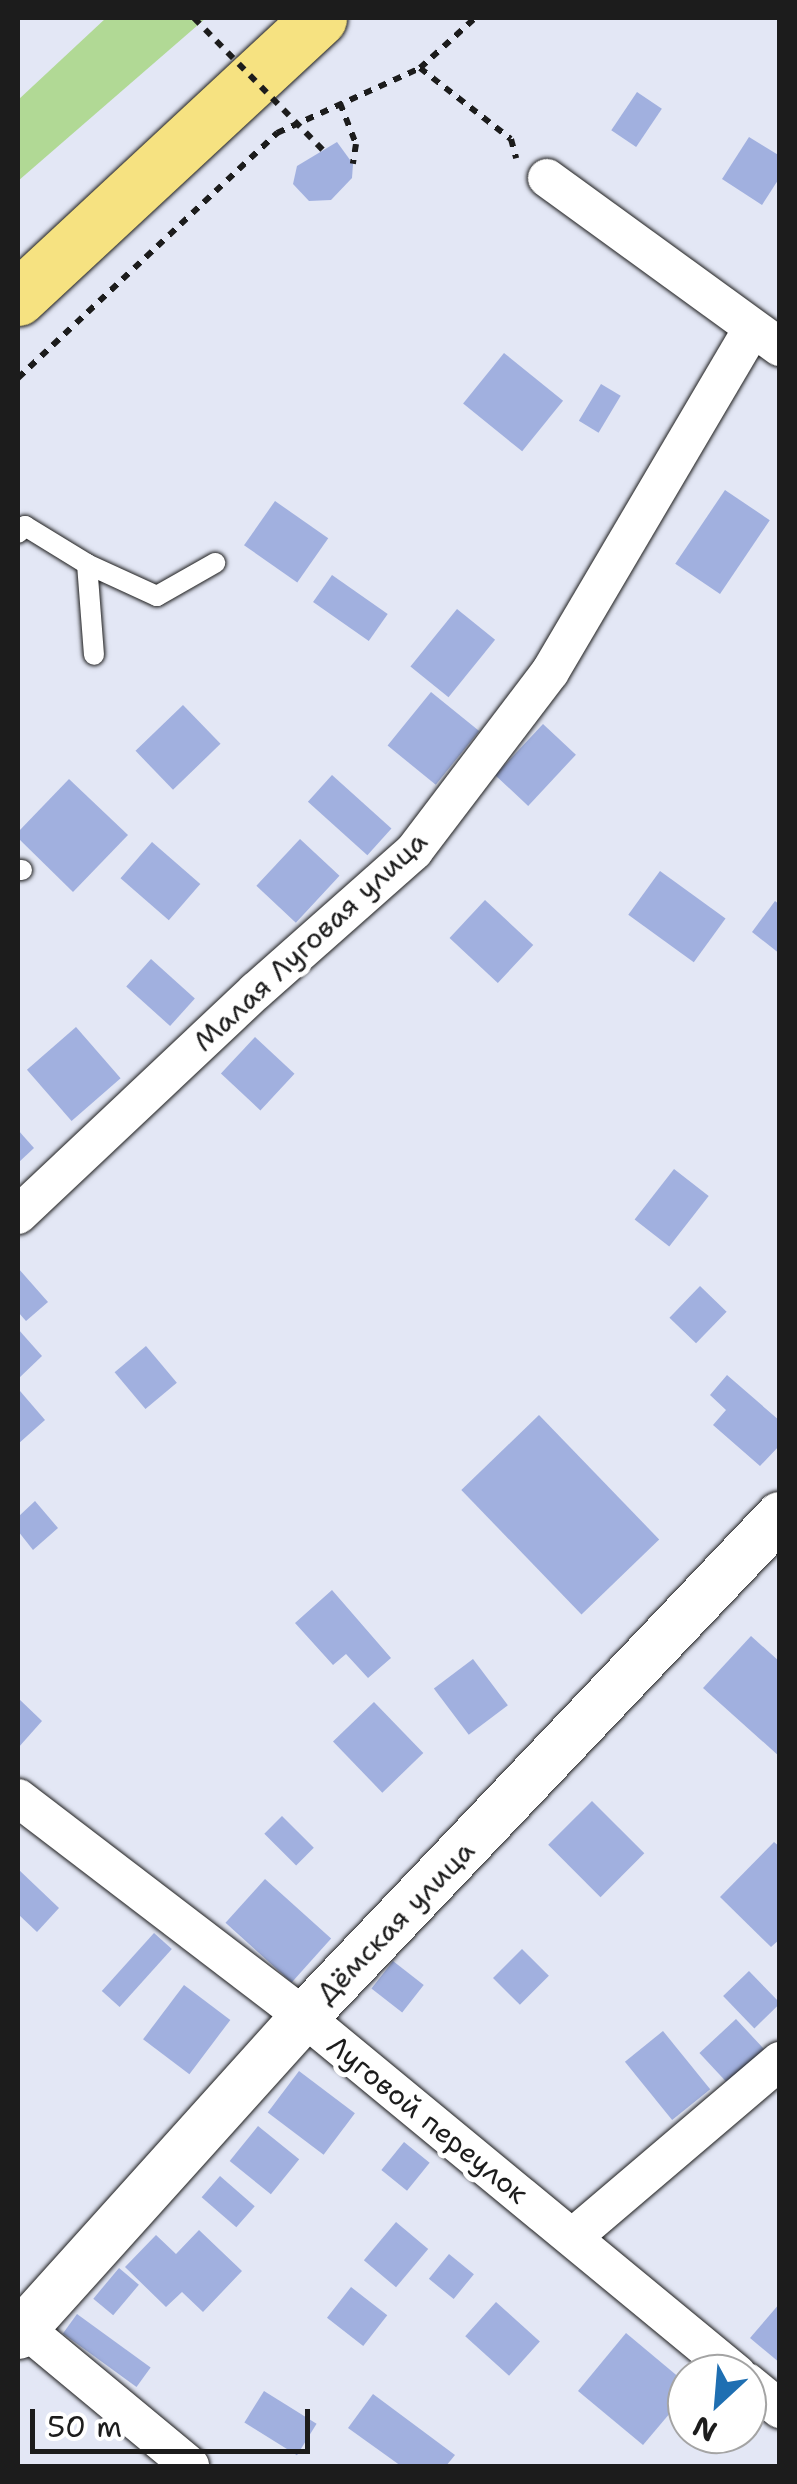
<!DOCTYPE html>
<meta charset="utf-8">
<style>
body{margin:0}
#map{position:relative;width:797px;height:2484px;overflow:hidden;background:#e3e7f5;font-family:"Shantell Sans",sans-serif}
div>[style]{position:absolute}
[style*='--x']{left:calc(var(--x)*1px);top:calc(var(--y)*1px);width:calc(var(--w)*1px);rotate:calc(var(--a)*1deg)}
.green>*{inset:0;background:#b1d995}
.building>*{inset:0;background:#a1b0df;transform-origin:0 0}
.path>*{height:6px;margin-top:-3px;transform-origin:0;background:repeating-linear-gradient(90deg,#1c1c1c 0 8px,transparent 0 16px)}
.roads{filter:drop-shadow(0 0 2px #1c1c1c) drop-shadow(0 0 2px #1c1c1c)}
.service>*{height:20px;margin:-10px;padding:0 10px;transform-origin:10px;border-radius:10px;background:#fff}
.minor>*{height:38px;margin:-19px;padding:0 19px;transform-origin:19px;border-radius:19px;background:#fff}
.tertiary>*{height:48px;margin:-24px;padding:0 24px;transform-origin:24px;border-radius:24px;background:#fff}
.primary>*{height:55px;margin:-27.5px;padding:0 27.5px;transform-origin:27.5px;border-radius:27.5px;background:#f6e281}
.path-bridge>*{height:6px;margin-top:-3px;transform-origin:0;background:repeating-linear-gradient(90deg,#1c1c1c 0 8px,transparent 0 16px)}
span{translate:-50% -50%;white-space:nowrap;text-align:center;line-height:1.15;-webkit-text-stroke:10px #fff;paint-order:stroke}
.street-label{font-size:28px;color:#1c1c1c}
.frame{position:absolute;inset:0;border:20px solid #1c1c1c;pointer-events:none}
.north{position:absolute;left:667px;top:2354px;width:100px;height:100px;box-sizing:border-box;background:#fff;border:2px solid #a4a4a4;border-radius:50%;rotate:206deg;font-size:28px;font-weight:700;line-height:40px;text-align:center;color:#1c1c1c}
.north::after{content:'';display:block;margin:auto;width:35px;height:45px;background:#1f6fb2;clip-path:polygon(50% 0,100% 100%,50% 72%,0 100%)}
.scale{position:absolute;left:30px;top:2409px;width:280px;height:45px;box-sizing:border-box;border:5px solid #1c1c1c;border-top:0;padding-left:12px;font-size:30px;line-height:35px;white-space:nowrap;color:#1c1c1c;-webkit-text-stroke:8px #fff;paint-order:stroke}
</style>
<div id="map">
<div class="green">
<div style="clip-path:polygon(106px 18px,206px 18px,18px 181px,18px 100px)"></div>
</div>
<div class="building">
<div style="left:637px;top:92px;width:30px;height:46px;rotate:34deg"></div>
<div style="clip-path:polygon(749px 137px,780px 156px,780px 177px,762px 205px,722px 179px)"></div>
<div style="clip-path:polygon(337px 142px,353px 164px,352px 178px,331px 200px,309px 201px,293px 184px,297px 166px)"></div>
<div style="left:504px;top:353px;width:76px;height:65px;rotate:39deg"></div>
<div style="left:601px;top:384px;width:23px;height:43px;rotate:31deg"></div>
<div style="left:725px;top:490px;width:54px;height:89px;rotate:34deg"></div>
<div style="left:275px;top:501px;width:65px;height:54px;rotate:35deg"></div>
<div style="left:332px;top:575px;width:68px;height:33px;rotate:35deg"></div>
<div style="left:457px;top:609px;width:49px;height:74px;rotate:39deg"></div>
<div style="left:431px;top:692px;width:62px;height:69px;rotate:39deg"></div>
<div style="left:183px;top:705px;width:54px;height:66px;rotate:46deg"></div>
<div style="left:543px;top:724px;width:45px;height:70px;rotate:43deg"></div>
<div style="left:332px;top:775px;width:80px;height:36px;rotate:42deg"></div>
<div style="clip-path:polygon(69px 779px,128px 835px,73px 892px,18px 838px,18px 832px)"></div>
<div style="left:300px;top:839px;width:54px;height:64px;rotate:43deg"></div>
<div style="left:152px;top:842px;width:64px;height:48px;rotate:41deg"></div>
<div style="left:660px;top:871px;width:81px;height:54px;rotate:36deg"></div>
<div style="left:485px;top:900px;width:66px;height:52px;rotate:43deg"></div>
<div style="clip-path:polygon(775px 901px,780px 905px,780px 954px,752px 932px)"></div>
<div style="left:151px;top:959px;width:59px;height:37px;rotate:42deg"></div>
<div style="left:76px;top:1027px;width:68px;height:65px;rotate:49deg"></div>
<div style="left:255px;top:1037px;width:54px;height:50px;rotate:43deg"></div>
<div style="clip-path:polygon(18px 1130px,34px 1148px,18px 1163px)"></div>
<div style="left:674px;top:1169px;width:44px;height:64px;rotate:38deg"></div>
<div style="clip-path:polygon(18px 1268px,48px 1302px,26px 1321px,18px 1312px)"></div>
<div style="left:700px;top:1286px;width:37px;height:44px;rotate:44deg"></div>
<div style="clip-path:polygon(18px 1329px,42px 1356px,18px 1379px)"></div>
<div style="left:146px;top:1346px;width:48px;height:41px;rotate:50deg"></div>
<div style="clip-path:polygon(727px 1375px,780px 1421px,780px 1445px,760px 1466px,713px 1425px,726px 1410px,710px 1395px)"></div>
<div style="clip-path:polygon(20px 1391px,45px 1420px,18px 1444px,18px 1393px)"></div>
<div style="left:539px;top:1415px;width:173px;height:108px;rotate:46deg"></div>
<div style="clip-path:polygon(35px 1501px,58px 1528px,33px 1550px,18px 1531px,18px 1517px)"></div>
<div style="clip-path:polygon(332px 1590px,391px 1658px,368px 1678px,346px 1654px,333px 1665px,295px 1623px)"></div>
<div style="clip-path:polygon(751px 1636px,780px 1662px,780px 1757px,703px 1688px)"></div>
<div style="left:473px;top:1659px;width:58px;height:49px;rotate:53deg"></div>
<div style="clip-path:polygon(18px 1698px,42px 1721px,18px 1748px)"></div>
<div style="left:374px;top:1702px;width:71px;height:57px;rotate:46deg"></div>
<div style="left:592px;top:1801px;width:74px;height:62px;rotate:45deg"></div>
<div style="left:282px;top:1816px;width:45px;height:25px;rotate:45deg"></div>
<div style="clip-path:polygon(774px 1842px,780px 1847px,780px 1939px,771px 1947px,720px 1897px)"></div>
<div style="clip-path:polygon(18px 1869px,59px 1908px,37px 1932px,18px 1914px)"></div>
<div style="left:265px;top:1879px;width:89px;height:59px;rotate:42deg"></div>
<div style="left:154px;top:1933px;width:24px;height:78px;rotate:42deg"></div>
<div style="left:522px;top:1949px;width:38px;height:41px;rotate:45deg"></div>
<div style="left:393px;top:1961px;width:39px;height:35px;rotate:38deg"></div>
<div style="left:749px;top:1971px;width:45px;height:36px;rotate:46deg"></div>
<div style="left:184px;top:1985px;width:58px;height:68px;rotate:37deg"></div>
<div style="left:736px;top:2019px;width:41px;height:50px;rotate:47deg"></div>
<div style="left:663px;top:2031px;width:75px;height:49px;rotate:51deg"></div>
<div style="left:299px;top:2071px;width:70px;height:52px;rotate:37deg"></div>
<div style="left:258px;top:2126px;width:53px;height:45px;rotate:39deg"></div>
<div style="left:404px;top:2142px;width:33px;height:36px;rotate:39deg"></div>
<div style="left:220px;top:2176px;width:46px;height:28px;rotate:41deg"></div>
<div style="left:396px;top:2222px;width:42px;height:50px;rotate:40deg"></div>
<div style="clip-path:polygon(199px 2230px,242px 2271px,203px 2312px,182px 2292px,166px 2307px,125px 2267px,156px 2235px,176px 2254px)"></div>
<div style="left:449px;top:2254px;width:32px;height:32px;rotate:39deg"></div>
<div style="left:119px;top:2268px;width:26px;height:40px;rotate:40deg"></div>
<div style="left:351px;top:2287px;width:46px;height:39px;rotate:38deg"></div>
<div style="left:496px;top:2302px;width:59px;height:46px;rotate:42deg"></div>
<div style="clip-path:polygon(780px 2303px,780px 2363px,750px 2338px)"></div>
<div style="left:77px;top:2314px;width:91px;height:24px;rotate:36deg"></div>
<div style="clip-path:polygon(626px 2333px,687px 2384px,687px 2393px,643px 2445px,578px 2391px)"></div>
<div style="left:264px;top:2391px;width:62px;height:37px;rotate:32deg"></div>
<div style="clip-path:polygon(373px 2394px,455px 2455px,446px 2466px,401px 2466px,348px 2428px)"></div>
</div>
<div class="path">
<div style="--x:420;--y:68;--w:74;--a:-42.3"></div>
<div style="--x:340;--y:103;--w:44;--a:68.7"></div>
<div style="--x:356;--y:144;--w:20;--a:99"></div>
<div style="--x:18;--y:378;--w:357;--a:-43.4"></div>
<div style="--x:277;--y:133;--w:157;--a:-24.4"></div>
<div style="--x:420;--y:68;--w:115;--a:38"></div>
<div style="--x:511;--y:139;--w:20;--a:75"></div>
</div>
<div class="roads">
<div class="service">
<div style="--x:18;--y:533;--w:10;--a:-45"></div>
<div style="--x:25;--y:526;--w:73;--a:31.5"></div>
<div style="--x:87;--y:564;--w:91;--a:85.6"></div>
<div style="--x:87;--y:564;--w:77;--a:24.6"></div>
<div style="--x:157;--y:596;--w:67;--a:-29.6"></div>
<div style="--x:18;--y:870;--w:4;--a:0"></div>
</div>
<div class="minor">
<div style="--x:547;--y:178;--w:288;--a:36"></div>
<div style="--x:18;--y:1215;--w:327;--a:-43.3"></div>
<div style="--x:256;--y:991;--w:211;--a:-41.5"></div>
<div style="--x:414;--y:851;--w:225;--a:-52.8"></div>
<div style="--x:550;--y:672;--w:398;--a:-59.5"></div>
<div style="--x:18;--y:1798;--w:360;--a:37.4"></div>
<div style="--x:304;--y:2017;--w:561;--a:39.5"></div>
<div style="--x:573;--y:2237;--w:272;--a:-40.4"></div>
<div style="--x:24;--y:2328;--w:216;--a:39.7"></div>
<div style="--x:747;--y:2382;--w:43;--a:39.3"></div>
</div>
<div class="tertiary">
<div style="--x:18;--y:2335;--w:428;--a:-48"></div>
<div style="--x:304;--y:2017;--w:691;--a:-46.47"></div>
</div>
<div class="primary">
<div style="--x:18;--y:298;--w:411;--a:-42.9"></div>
</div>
</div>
<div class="path-bridge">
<div style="--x:194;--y:18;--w:185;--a:45.7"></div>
</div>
<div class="street-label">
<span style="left:310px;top:941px;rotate:-43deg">Малая Луговая улица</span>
<span style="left:395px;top:1922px;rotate:-46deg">Дёмская улица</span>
<span style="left:428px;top:2119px;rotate:39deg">Луговой переулок</span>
</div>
<div class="frame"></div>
<div class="north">N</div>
<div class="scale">50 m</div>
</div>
